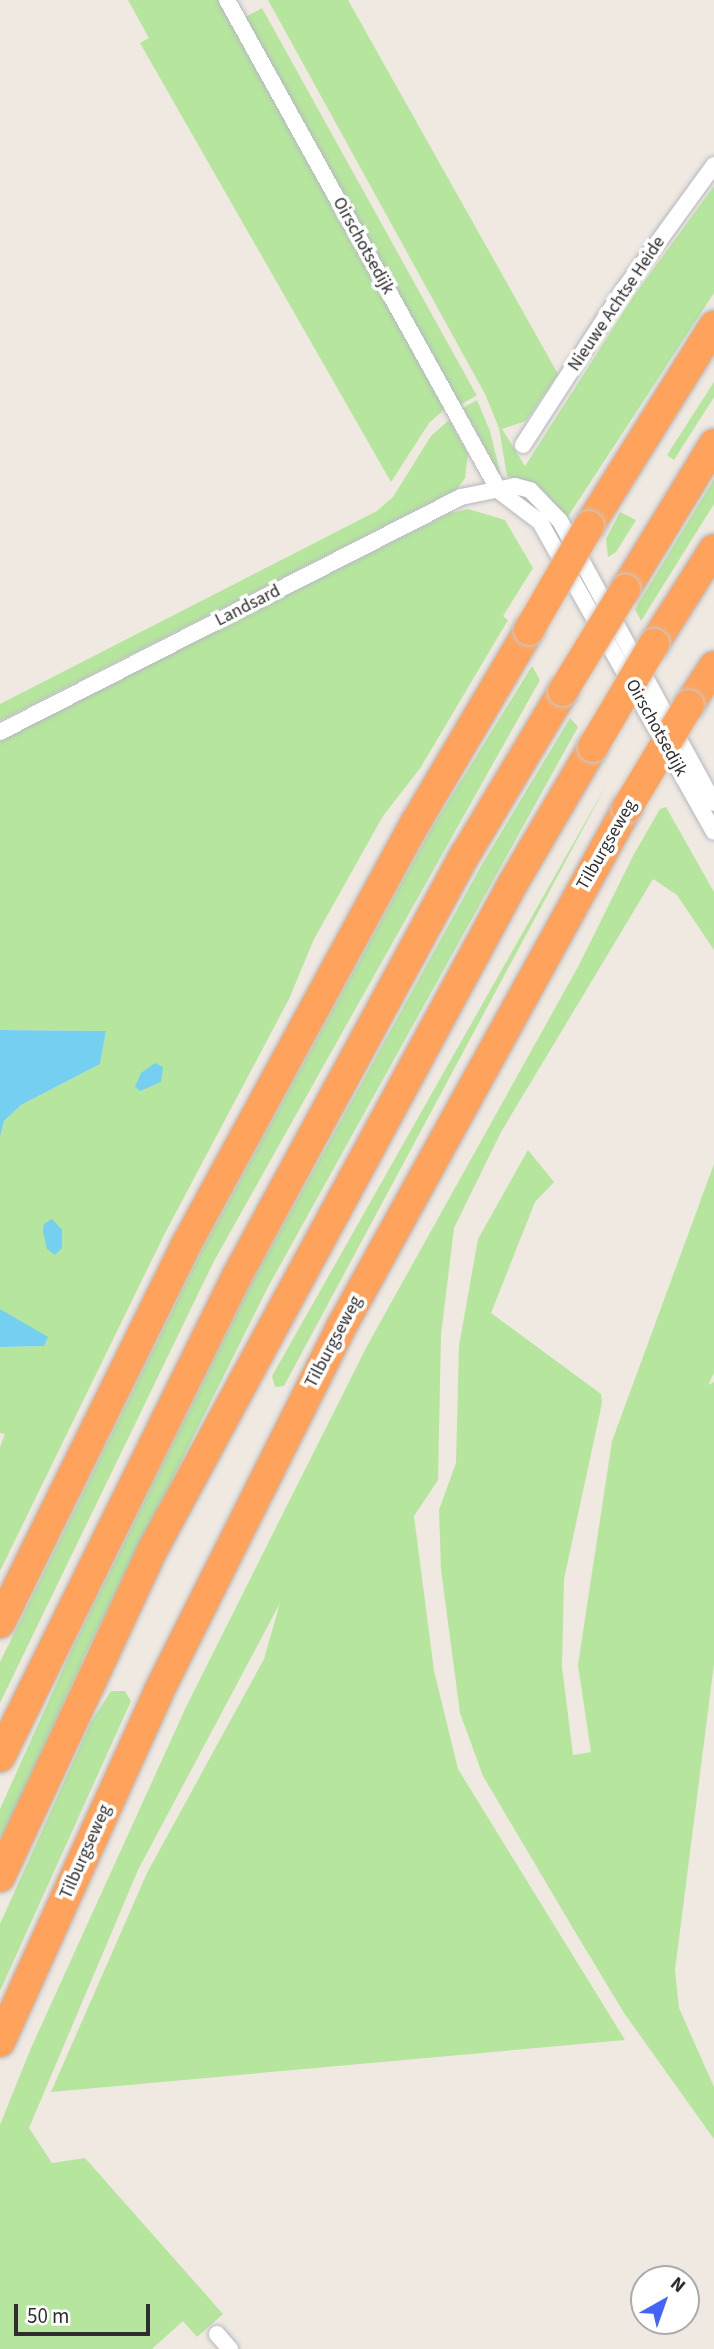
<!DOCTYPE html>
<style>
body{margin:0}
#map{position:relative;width:714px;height:2349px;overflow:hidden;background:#efe9e1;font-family:"Source Sans 3",sans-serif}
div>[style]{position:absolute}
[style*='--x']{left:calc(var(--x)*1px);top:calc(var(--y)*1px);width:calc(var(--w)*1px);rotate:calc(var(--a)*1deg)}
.green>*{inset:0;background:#b6e59e;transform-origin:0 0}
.water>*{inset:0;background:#75cff0}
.roads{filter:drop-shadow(0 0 2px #b4b7c1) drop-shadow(0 0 2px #b4b7c1)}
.street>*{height:16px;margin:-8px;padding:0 8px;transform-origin:8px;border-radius:8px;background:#fff}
.highway>*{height:30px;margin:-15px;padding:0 15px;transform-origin:15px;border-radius:15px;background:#ffa35c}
.bridges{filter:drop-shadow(0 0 2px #c9c9c9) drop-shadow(0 0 2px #c9c9c9)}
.highway-bridge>*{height:30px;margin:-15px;padding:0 15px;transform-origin:15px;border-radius:15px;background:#ffa35c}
span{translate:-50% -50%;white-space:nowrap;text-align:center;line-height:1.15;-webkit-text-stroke:7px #fff;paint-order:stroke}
.street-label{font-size:18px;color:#2e2e2e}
.north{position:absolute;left:630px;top:2265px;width:70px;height:70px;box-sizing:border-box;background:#fff;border:2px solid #ababab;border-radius:50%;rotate:40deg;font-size:19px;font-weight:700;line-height:28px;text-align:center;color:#2e2e2e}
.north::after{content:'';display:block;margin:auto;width:24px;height:32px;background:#4264fb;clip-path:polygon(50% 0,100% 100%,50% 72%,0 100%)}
.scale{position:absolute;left:14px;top:2304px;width:136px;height:32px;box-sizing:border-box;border:4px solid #2e2e2e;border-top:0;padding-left:9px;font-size:21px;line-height:24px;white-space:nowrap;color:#2e2e2e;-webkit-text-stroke:5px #fff;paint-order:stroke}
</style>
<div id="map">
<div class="green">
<div style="clip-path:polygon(128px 0,218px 0,445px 409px,429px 423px,391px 482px,140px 43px,149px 38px)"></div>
<div style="clip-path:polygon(268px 0,348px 0,558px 374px,526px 421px,502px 429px,525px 466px,633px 297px,714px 186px,714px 293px,567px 518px,541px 489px,507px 476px,499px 428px,485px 394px)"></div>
<div style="left:262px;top:8px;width:443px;height:19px;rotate:61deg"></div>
<div style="clip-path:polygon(714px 382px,714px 397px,674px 460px,667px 455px)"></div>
<div style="clip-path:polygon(477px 400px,490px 431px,501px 476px,463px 408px)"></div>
<div style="clip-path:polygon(449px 420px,468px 454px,465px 478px,457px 489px,0 721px,0 704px,377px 511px,393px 497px,431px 436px)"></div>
<div style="clip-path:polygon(714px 479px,714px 504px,641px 621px,635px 609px)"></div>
<div style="clip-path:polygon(468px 509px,505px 520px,533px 568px,503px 616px,508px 620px,421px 767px,383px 816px,314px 939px,289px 999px,164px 1235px,0 1571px,0 1447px,5px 1434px,0 1433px,0 1347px,43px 1346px,0 1309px,0 1137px,4px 1121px,21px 1105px,100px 1064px,106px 1031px,0 1030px,0 740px,450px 513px)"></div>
<div style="clip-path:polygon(620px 512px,636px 520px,616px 552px,608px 557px,606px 539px)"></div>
<div style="clip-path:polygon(532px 666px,540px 680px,214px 1261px,0 1703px,0 1662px,201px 1252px,430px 831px)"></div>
<div style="clip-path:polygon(570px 718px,578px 727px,267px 1289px,85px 1655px,0 1844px,0 1809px,72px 1649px,252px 1282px,481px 866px)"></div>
<div style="clip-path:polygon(608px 782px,284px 1386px,275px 1387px,272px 1376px)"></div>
<div style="clip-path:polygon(666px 807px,714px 892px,714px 950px,677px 895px,653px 879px,501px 1132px,454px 1228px,441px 1335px,438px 1480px,414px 1516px,434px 1671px,458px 1769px,625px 2040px,51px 2092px,147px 1873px,264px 1659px,280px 1603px,138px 1870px,29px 2128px,52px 2163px,85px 2158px,223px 2314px,197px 2337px,183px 2321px,152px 2349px,0 2349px,0 2125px,31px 2048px,186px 1707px,367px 1346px,579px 965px,634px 854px,660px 809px)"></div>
<div style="clip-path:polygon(528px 1150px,554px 1182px,535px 1202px,491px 1313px,601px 1394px,602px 1403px,564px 1579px,562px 1667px,573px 1755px,591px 1752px,578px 1665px,612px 1441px,714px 1164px,714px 1373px,708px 1385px,714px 1382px,714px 1664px,675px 1970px,679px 2008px,714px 2087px,714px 2139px,624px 2013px,571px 1925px,483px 1776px,460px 1713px,441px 1570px,439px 1510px,456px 1463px,459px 1346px,478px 1239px)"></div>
<div style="clip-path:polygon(111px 1691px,125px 1691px,131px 1701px,0 1991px,0 1924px,91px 1722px)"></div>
</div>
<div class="water">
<div style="clip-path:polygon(0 1030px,106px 1031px,100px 1064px,21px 1105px,4px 1121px,0 1137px)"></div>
<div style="clip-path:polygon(155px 1063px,163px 1067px,161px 1082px,140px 1091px,135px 1087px,141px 1073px)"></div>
<div style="clip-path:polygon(52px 1219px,62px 1230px,62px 1248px,55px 1255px,47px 1249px,43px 1231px,44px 1224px)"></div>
<div style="clip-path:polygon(0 1309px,48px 1337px,44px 1346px,0 1347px)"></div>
</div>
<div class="roads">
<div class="street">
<div style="--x:227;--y:0;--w:561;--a:61.01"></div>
<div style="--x:499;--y:491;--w:51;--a:37.1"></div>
<div style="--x:540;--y:522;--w:355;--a:60.7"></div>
<div style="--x:523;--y:445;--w:186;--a:-57.1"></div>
<div style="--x:624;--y:289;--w:153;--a:-54"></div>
<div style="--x:0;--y:732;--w:517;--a:-27.01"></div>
<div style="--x:461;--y:497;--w:55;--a:-11.5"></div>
<div style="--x:515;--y:486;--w:16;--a:15"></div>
<div style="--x:530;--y:490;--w:43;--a:45.9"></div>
<div style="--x:560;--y:521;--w:321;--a:61.4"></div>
<div style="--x:217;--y:2334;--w:20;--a:49"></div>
</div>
<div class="highway">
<div style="--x:589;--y:526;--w:236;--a:-58"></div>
<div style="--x:625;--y:590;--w:171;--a:-58.6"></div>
<div style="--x:654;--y:644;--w:112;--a:-57.7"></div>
<div style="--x:689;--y:705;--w:46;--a:-57.3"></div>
<div style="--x:0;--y:1623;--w:421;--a:-63.8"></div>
<div style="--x:186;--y:1245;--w:481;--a:-61.5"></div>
<div style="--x:416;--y:822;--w:223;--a:-59.5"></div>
<div style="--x:0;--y:1757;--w:536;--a:-63.77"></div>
<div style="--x:237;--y:1276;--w:479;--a:-61.6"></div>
<div style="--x:465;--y:855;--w:191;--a:-59.1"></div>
<div style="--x:0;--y:1877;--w:362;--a:-65"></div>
<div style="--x:153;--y:1549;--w:755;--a:-61.6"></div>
<div style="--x:512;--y:885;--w:160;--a:-59.6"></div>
<div style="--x:0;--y:2042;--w:383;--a:-65.6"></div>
<div style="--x:158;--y:1693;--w:405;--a:-63.4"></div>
<div style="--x:339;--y:1331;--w:597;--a:-61.16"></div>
</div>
</div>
<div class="bridges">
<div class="highway-bridge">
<div style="--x:529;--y:630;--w:120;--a:-60"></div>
<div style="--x:563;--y:691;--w:119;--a:-58.5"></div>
<div style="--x:593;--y:747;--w:120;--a:-59.4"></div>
<div style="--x:627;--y:808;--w:120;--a:-59"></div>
</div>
</div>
<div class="street-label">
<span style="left:363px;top:246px;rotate:61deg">Oirschotsedijk</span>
<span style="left:617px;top:304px;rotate:-56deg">Nieuwe Achtse Heide</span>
<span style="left:248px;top:606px;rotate:-27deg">Landsard</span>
<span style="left:656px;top:728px;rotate:61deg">Oirschotsedijk</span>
<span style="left:607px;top:845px;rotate:-60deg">Tilburgseweg</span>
<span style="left:334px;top:1342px;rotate:-62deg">Tilburgseweg</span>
<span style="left:86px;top:1852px;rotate:-66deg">Tilburgseweg</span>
</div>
<div class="north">N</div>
<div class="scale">50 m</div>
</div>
